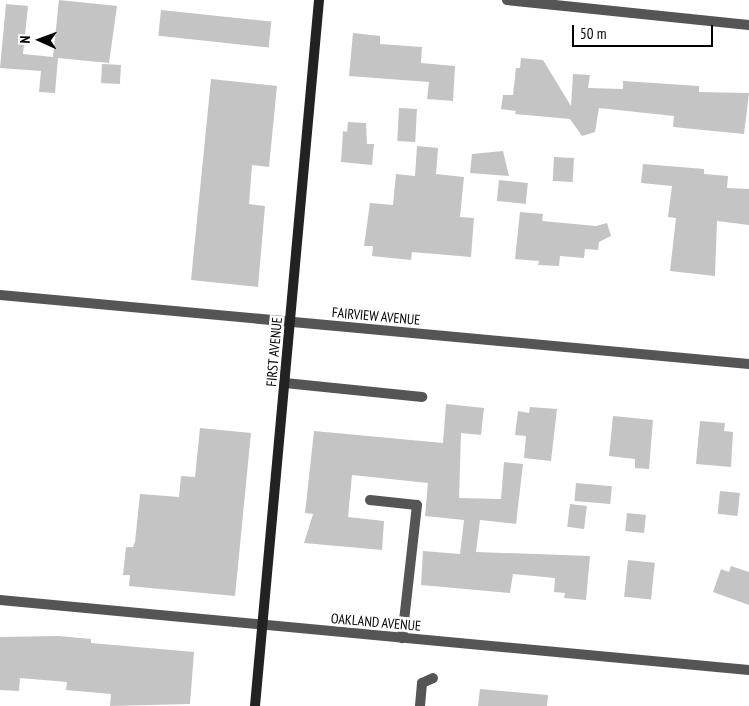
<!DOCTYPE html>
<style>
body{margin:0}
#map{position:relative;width:749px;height:706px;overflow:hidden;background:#fff;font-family:"PT Sans Narrow",sans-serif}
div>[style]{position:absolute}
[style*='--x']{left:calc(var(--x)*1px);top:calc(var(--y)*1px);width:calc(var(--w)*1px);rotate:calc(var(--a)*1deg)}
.building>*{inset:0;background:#c4c4c4;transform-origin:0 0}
.lane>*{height:10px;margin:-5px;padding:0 5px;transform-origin:5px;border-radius:5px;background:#555}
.street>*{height:10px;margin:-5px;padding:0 5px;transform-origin:5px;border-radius:5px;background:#555}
.secondary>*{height:10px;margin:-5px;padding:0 5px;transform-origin:5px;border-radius:5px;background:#222}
span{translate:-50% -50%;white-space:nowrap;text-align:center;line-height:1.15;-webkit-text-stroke:5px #fff;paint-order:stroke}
.street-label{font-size:14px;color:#000}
.north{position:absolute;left:15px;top:15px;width:50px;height:50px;-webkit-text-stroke:4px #fff;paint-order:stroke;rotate:272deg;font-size:14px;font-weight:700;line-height:20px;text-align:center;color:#000}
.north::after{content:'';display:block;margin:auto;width:18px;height:22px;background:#000;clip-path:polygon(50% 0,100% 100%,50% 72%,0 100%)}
.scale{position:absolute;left:572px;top:25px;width:141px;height:22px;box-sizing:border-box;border:2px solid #000;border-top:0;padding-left:6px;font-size:15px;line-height:18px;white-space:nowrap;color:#000;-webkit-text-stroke:4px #fff;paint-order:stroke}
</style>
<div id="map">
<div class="building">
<div style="clip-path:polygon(59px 0,117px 6px,109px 63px,58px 58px,55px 93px,39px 92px,41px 71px,0 68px,6px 4px,28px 6px,23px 54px,53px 57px)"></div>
<div style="left:161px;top:10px;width:111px;height:26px;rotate:6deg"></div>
<div style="clip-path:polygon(353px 33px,380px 36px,380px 44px,422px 47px,421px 63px,455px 66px,453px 101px,427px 99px,429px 82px,349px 76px)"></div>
<div style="clip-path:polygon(521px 58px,543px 60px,571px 106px,573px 74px,590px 75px,588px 88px,623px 89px,623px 81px,699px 86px,699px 92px,749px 93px,744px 134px,673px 127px,674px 116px,599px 108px,595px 132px,582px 136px,570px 119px,515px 114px,516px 111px,501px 109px,503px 95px,513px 95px,516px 68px,520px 68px)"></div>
<div style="left:102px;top:64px;width:19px;height:19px;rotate:3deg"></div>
<div style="clip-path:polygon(211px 79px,277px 86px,269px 167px,252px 165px,249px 204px,265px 206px,258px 287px,191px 280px)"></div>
<div style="left:399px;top:108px;width:18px;height:33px;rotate:3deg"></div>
<div style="clip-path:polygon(348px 122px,366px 123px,367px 144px,374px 144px,372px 165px,341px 162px,343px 131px,347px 132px)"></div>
<div style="clip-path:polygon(417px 146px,438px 148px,436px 174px,464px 177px,460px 217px,474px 218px,471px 257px,412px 252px,411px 260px,372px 256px,373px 246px,364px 246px,370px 203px,393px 205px,396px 174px,415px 176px)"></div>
<div style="clip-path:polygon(503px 151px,509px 176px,470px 173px,472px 154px)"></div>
<div style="left:554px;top:157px;width:20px;height:24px;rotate:3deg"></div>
<div style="clip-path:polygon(643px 164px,704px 169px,704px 174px,728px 176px,727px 188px,749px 189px,749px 225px,717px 221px,715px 276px,670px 271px,676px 218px,668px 217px,672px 186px,641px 183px)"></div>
<div style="left:499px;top:180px;width:29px;height:21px;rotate:6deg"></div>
<div style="clip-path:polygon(520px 212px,543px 214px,542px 221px,596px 226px,607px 223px,611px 236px,599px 242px,598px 250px,585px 249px,584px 258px,560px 256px,559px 266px,538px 265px,539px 261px,515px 259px)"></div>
<div style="clip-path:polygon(446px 404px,484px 408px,481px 435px,461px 433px,459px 498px,501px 499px,504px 462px,523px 464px,516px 524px,480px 520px,476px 552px,590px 556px,586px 600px,564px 598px,565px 593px,554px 592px,555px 578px,513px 574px,510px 593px,421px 585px,423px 551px,460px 554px,464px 520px,425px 516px,428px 483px,352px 475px,348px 517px,384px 521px,382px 550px,304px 543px,313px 514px,305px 513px,314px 431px,443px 443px)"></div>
<div style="clip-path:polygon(530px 407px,557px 409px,551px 461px,524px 458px,526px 436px,515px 435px,518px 411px,529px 413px)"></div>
<div style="clip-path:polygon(613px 416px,653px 420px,649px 469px,635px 468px,635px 459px,609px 456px)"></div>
<div style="clip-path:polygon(700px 421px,725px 423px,724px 431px,733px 432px,731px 467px,696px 464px)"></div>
<div style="clip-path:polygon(200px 428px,251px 433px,235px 596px,129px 586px,130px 575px,123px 575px,126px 547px,133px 547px,135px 542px,140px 494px,179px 497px,181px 476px,195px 477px)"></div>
<div style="left:576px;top:483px;width:36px;height:18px;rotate:5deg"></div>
<div style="left:720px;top:491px;width:20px;height:23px;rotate:6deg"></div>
<div style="left:570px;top:504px;width:17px;height:23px;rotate:7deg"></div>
<div style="left:627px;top:513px;width:19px;height:18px;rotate:6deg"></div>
<div style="left:628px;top:560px;width:27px;height:37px;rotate:6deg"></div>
<div style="clip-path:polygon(731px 566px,749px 572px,749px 605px,713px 592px,721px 569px,729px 572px)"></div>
<div style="clip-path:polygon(59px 636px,91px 639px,91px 643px,194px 652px,190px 704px,110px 706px,111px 694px,66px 690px,67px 682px,20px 678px,19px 691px,0 690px,0 637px)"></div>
<div style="clip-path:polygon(480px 689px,548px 695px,547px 706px,478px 706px)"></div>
</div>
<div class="lane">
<div style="--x:285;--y:383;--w:138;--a:5.8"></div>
<div style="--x:370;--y:500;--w:47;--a:6.1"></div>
<div style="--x:417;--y:505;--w:134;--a:96.4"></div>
<div style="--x:420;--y:706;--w:23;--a:-85"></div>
<div style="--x:422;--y:683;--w:12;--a:-24"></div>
</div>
<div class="street">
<div style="--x:507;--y:0;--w:243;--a:5.9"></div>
<div style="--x:0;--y:295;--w:752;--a:5.26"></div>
<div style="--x:0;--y:600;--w:752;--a:5.34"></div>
</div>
<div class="secondary">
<div style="--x:255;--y:706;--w:709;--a:-84.82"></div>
</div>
<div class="street-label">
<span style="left:376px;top:316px;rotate:5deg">FAIRVIEW AVENUE</span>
<span style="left:274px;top:352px;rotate:-85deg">FIRST AVENUE</span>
<span style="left:376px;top:622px;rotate:5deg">OAKLAND AVENUE</span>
</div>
<div class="north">N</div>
<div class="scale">50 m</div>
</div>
